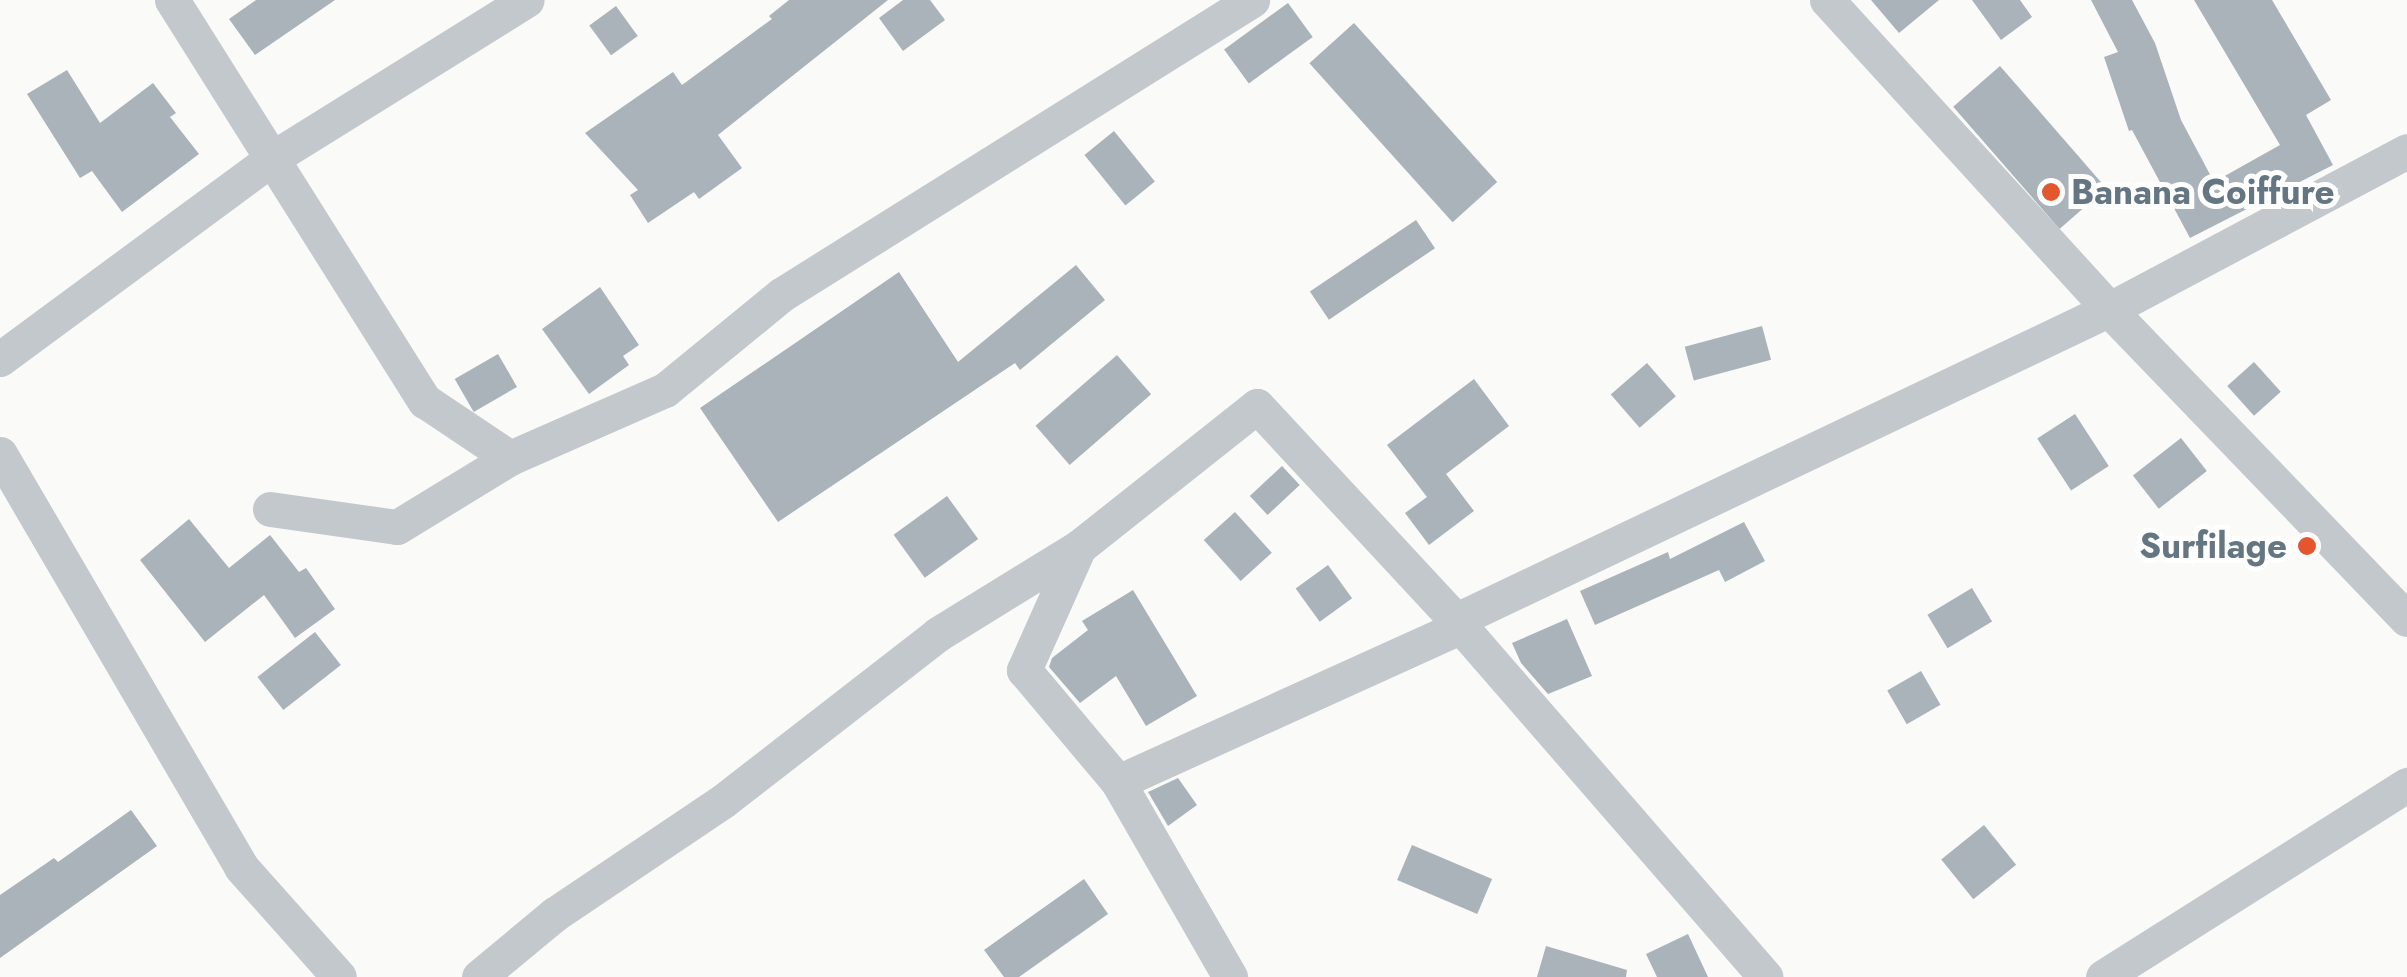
<!DOCTYPE html>
<style>
body{margin:0}
#map{position:relative;width:2407px;height:977px;overflow:hidden;background:#fafaf8;font-family:Jost,sans-serif}
div>[style]{position:absolute}
[style*='--x']{left:calc(var(--x)*1px);top:calc(var(--y)*1px);width:calc(var(--w)*1px);rotate:calc(var(--a)*1deg)}
.building>*{inset:0;background:#aab3b9;transform-origin:0 0}
.minor>*{height:35px;margin:-17.5px;padding:0 17.5px;transform-origin:17.5px;border-radius:17.5px;background:#c3c8cc}
.dots>*{width:28px;height:28px;translate:-50% -50%;box-sizing:border-box;border:5px solid #fff;border-radius:50%}
span{translate:-50% -50%;white-space:nowrap;text-align:center;line-height:1.15;-webkit-text-stroke:10px #fff;paint-order:stroke}
.poi-label{font-size:35px;color:#657683;font-weight:700}
.left{translate:0 -50%;text-align:left}
.right{translate:-100% -50%;text-align:right}
</style>
<div id="map">
<div class="building">
<div style="clip-path:polygon(256px 0,335px 0,255px 55px,229px 19px)"></div>
<div style="clip-path:polygon(789px 0,888px 0,718px 135px,742px 168px,699px 199px,694px 192px,648px 223px,630px 195px,638px 190px,585px 133px,673px 72px,682px 85px,772px 19px,769px 16px)"></div>
<div style="clip-path:polygon(903px 0,930px 0,945px 20px,903px 51px,879px 18px)"></div>
<div style="clip-path:polygon(1871px 0,1939px 0,1899px 33px)"></div>
<div style="clip-path:polygon(1972px 0,2020px 0,2032px 17px,2001px 40px)"></div>
<div style="clip-path:polygon(2091px 0,2132px 0,2155px 43px,2181px 120px,2214px 182px,2280px 145px,2194px 0,2272px 0,2331px 100px,2306px 115px,2333px 165px,2190px 238px,2132px 130px,2129px 131px,2104px 57px,2118px 52px)"></div>
<div style="left:1288px;top:3px;width:42px;height:79px;rotate:54deg"></div>
<div style="left:616px;top:6px;width:37px;height:33px;rotate:54deg"></div>
<div style="left:1354px;top:23px;width:214px;height:60px;rotate:48deg"></div>
<div style="left:2000px;top:66px;width:162px;height:62px;rotate:49deg"></div>
<div style="clip-path:polygon(67px 70px,100px 123px,153px 83px,176px 113px,170px 117px,199px 154px,122px 212px,92px 171px,80px 178px,27px 94px)"></div>
<div style="left:1114px;top:131px;width:65px;height:38px;rotate:51deg"></div>
<div style="left:1416px;top:220px;width:34px;height:128px;rotate:56deg"></div>
<div style="clip-path:polygon(1076px 265px,1105px 300px,1020px 370px,1015px 363px,778px 522px,700px 408px,899px 272px,958px 362px)"></div>
<div style="clip-path:polygon(600px 287px,639px 345px,623px 356px,629px 365px,589px 394px,542px 329px)"></div>
<div style="left:1762px;top:326px;width:35px;height:80px;rotate:75deg"></div>
<div style="left:498px;top:354px;width:38px;height:50px;rotate:60deg"></div>
<div style="left:1117px;top:355px;width:52px;height:108px;rotate:49deg"></div>
<div style="left:2254px;top:362px;width:40px;height:36px;rotate:48deg"></div>
<div style="left:1647px;top:363px;width:44px;height:48px;rotate:49deg"></div>
<div style="clip-path:polygon(1474px 379px,1509px 426px,1446px 474px,1474px 511px,1429px 545px,1405px 513px,1427px 497px,1387px 445px)"></div>
<div style="left:2075px;top:414px;width:62px;height:45px;rotate:57deg"></div>
<div style="left:2181px;top:438px;width:42px;height:61px;rotate:52deg"></div>
<div style="left:1282px;top:466px;width:26px;height:44px;rotate:47deg"></div>
<div style="left:947px;top:496px;width:53px;height:66px;rotate:54deg"></div>
<div style="left:1235px;top:512px;width:55px;height:42px;rotate:48deg"></div>
<div style="clip-path:polygon(189px 519px,229px 568px,270px 535px,299px 572px,306px 568px,335px 609px,295px 638px,264px 595px,205px 642px,140px 560px)"></div>
<div style="clip-path:polygon(1744px 522px,1765px 561px,1725px 582px,1719px 570px,1595px 625px,1580px 591px,1668px 552px,1670px 559px)"></div>
<div style="left:1328px;top:565px;width:41px;height:40px;rotate:54deg"></div>
<div style="left:1972px;top:588px;width:39px;height:52px;rotate:59deg"></div>
<div style="clip-path:polygon(1133px 590px,1197px 696px,1146px 726px,1116px 676px,1080px 703px,1049px 667px,1052px 658px,1088px 630px,1082px 621px)"></div>
<div style="clip-path:polygon(1567px 619px,1592px 676px,1548px 694px,1521px 663px,1512px 643px)"></div>
<div style="left:315px;top:632px;width:42px;height:73px;rotate:52deg"></div>
<div style="left:1921px;top:671px;width:39px;height:39px;rotate:60deg"></div>
<div style="clip-path:polygon(1178px 778px,1197px 805px,1168px 826px,1148px 792px)"></div>
<div style="clip-path:polygon(131px 810px,157px 846px,0 958px,0 895px,54px 858px,58px 862px)"></div>
<div style="left:1984px;top:825px;width:51px;height:55px;rotate:51deg"></div>
<div style="left:1412px;top:845px;width:87px;height:38px;rotate:23deg"></div>
<div style="clip-path:polygon(1084px 879px,1108px 914px,1019px 977px,1004px 977px,984px 950px)"></div>
<div style="clip-path:polygon(1688px 934px,1708px 977px,1657px 977px,1646px 954px)"></div>
<div style="clip-path:polygon(1546px 946px,1627px 970px,1626px 977px,1537px 977px)"></div>
</div>
<div class="minor">
<div style="--x:172;--y:0;--w:474;--a:57.8"></div>
<div style="--x:425;--y:401;--w:102;--a:33.8"></div>
<div style="--x:1827;--y:0;--w:433;--a:47.6"></div>
<div style="--x:2119;--y:320;--w:415;--a:46.1"></div>
<div style="--x:0;--y:359;--w:337;--a:-36.4"></div>
<div style="--x:271;--y:159;--w:301;--a:-31.9"></div>
<div style="--x:0;--y:454;--w:478;--a:59.7"></div>
<div style="--x:241;--y:867;--w:147;--a:48.3"></div>
<div style="--x:270;--y:509;--w:128;--a:8.1"></div>
<div style="--x:397;--y:527;--w:132;--a:-31.4"></div>
<div style="--x:510;--y:458;--w:169;--a:-23.7"></div>
<div style="--x:665;--y:390;--w:150;--a:-39.3"></div>
<div style="--x:781;--y:295;--w:556;--a:-32.06"></div>
<div style="--x:1079;--y:547;--w:135;--a:114.1"></div>
<div style="--x:1024;--y:670;--w:146;--a:50"></div>
<div style="--x:1118;--y:782;--w:225;--a:60.1"></div>
<div style="--x:1118;--y:782;--w:375;--a:-24.4"></div>
<div style="--x:1459;--y:627;--w:16;--a:-52"></div>
<div style="--x:1469;--y:614;--w:710;--a:-25.45"></div>
<div style="--x:2110;--y:309;--w:336;--a:-28"></div>
<div style="--x:479;--y:977;--w:99;--a:-39.7"></div>
<div style="--x:555;--y:914;--w:202;--a:-33.9"></div>
<div style="--x:723;--y:801;--w:272;--a:-37.8"></div>
<div style="--x:938;--y:634;--w:166;--a:-31.7"></div>
<div style="--x:1079;--y:547;--w:227;--a:-38.4"></div>
<div style="--x:1257;--y:406;--w:284;--a:47.1"></div>
<div style="--x:1450;--y:614;--w:481;--a:49"></div>
<div style="--x:2103;--y:977;--w:360;--a:-32.3"></div>
</div>
<div class="dots">
<div style="left:2051px;top:192px;background:#e4572e"></div>
<div style="left:2307px;top:546px;background:#e4572e"></div>
</div>
<div class="poi-label">
<span class="left" style="left:2071px;top:192px">Banana Coiffure</span>
<span class="right" style="left:2287px;top:546px">Surfilage</span>
</div>
</div>
